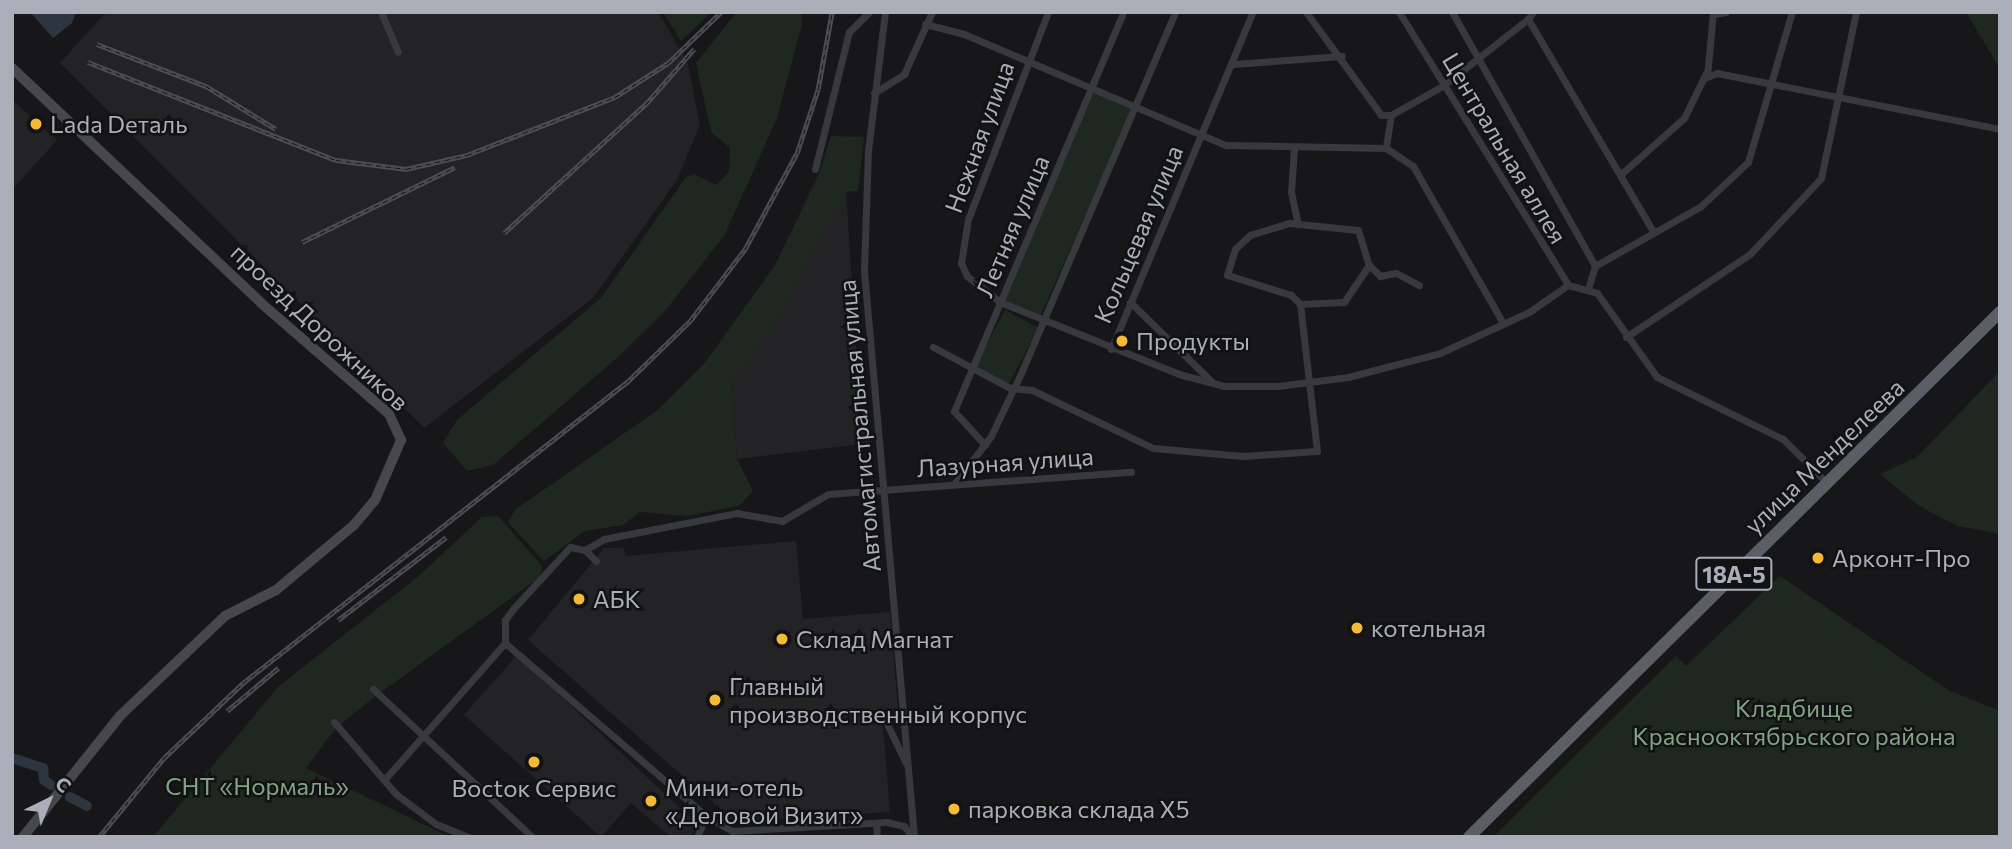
<!DOCTYPE html>
<meta charset="utf-8">
<style>
body{margin:0}
#map{position:relative;width:2012px;height:849px;overflow:hidden;background:#171719;font-family:Commissioner,sans-serif}
div>[style]{position:absolute}
[style*='--x']{left:calc(var(--x)*1px);top:calc(var(--y)*1px);width:calc(var(--w)*1px);rotate:calc(var(--a)*1deg)}
.built>*{inset:0;background:#232326}
.green>*{inset:0;background:#1f2820;transform-origin:0 0}
.water>*{inset:0;background:#2d363e}
.river>*{height:10px;margin:-5px;padding:0 5px;transform-origin:5px;border-radius:5px;background:#2d363e}
.minor>*{height:7px;margin:-3.5px;padding:0 3.5px;transform-origin:3.5px;border-radius:3.5px;background:#38393e}
.secondary>*{height:10px;margin:-5px;padding:0 5px;transform-origin:5px;border-radius:5px;background:#46484e}
.trunk>*{height:12px;margin:-6px;padding:0 6px;transform-origin:6px;border-radius:6px;background:#5c5e66}
.rail>*{height:4.5px;margin-top:-2.25px;transform-origin:0;background:repeating-linear-gradient(90deg,#121214 0 5px,#4b4d53 0 10px);box-sizing:border-box;border-block:2px solid #4b4d53}
.dots>*{width:19px;height:19px;translate:-50% -50%;box-sizing:border-box;border:4px solid #121214;border-radius:50%}
span{translate:-50% -50%;white-space:nowrap;text-align:center;line-height:1.15;-webkit-text-stroke:5px #121214;paint-order:stroke}
.shield-label span{padding:2px 5px;background:#121214;border:2px solid;border-radius:5px;-webkit-text-stroke-width:0}
.shield-label{font-size:23px;color:#a9aeb9;font-weight:700}
.poi-label{font-size:24px;color:#a9aeb9}
.left{translate:0 -50%;text-align:left}
.street-label{font-size:24px;color:#a9aeb9}
.park-label{font-size:24px;color:#80a484}
.frame{position:absolute;inset:0;border:14px solid #a9aeb9;pointer-events:none}
.north{position:absolute;left:14px;top:765px;width:70px;height:70px;-webkit-text-stroke:5px #121214;paint-order:stroke;rotate:43deg;font-size:19px;font-weight:700;line-height:28px;text-align:center;color:#a9aeb9}
.north::after{content:'';display:block;margin:auto;width:24px;height:32px;background:#a9aeb9;clip-path:polygon(50% 0,100% 100%,50% 72%,0 100%)}
</style>
<div id="map">
<div class="built">
<div style="clip-path:polygon(106px 12px,658px 12px,688px 64px,700px 125px,677px 180px,594px 297px,424px 428px,60px 63px)"></div>
<div style="clip-path:polygon(12px 100px,57px 140px,12px 190px)"></div>
<div style="clip-path:polygon(846px 191px,857px 364px,869px 443px,737px 459px,732px 384px,777px 321px)"></div>
<div style="clip-path:polygon(796px 541px,803px 619px,890px 612px,899px 723px,883px 725px,890px 812px,734px 821px,528px 640px,604px 548px,623px 548px,626px 556px)"></div>
<div style="clip-path:polygon(517px 655px,698px 825px,689px 837px,671px 837px,631px 803px,601px 837px,464px 715px)"></div>
</div>
<div class="green">
<div style="clip-path:polygon(663px 12px,712px 12px,681px 41px)"></div>
<div style="clip-path:polygon(737px 12px,801px 12px,802px 24px,777px 118px,724px 236px,665px 311px,618px 357px,493px 465px,467px 471px,443px 443px,457px 420px,601px 298px,686px 177px,694px 174px,716px 185px,729px 172px,730px 148px,711px 132px,696px 63px)"></div>
<div style="clip-path:polygon(1966px 12px,2000px 12px,2000px 69px)"></div>
<div style="left:1094px;top:92px;width:42px;height:227px;rotate:24deg"></div>
<div style="clip-path:polygon(831px 136px,864px 137px,858px 191px,846px 192px,777px 321px,732px 384px,737px 459px,753px 491px,739px 506px,687px 516px,640px 512px,623px 525px,585px 531px,544px 561px,508px 522px,515px 510px,659px 409px,704px 364px,775px 265px,819px 174px)"></div>
<div style="left:1005px;top:310px;width:38px;height:68px;rotate:28deg"></div>
<div style="clip-path:polygon(2000px 371px,2000px 534px,1958px 526px,1919px 506px,1880px 474px,1917px 457px)"></div>
<div style="clip-path:polygon(498px 516px,542px 566px,540px 577px,373px 698px,335px 729px,306px 768px,450px 837px,153px 837px,278px 687px,420px 575px,482px 517px)"></div>
<div style="clip-path:polygon(1780px 576px,1948px 690px,2000px 711px,2000px 837px,1493px 837px,1676px 656px,1686px 666px)"></div>
</div>
<div class="water">
<div style="clip-path:polygon(30px 12px,76px 12px,72px 23px,53px 38px)"></div>
</div>
<div class="river">
<div style="--x:12;--y:758;--w:33;--a:18"></div>
<div style="--x:43;--y:768;--w:12;--a:85"></div>
<div style="--x:44;--y:780;--w:9;--a:36"></div>
<div style="--x:70;--y:797;--w:19;--a:28"></div>
</div>
<div class="minor">
<div style="--x:381;--y:12;--w:43;--a:67"></div>
<div style="--x:885;--y:12;--w:139;--a:97"></div>
<div style="--x:868;--y:150;--w:121;--a:91.9"></div>
<div style="--x:864;--y:271;--w:568;--a:84.95"></div>
<div style="--x:1048;--y:12;--w:222;--a:111.1"></div>
<div style="--x:968;--y:219;--w:45;--a:99"></div>
<div style="--x:961;--y:263;--w:14;--a:65"></div>
<div style="--x:967;--y:276;--w:42;--a:38.2"></div>
<div style="--x:1000;--y:302;--w:193;--a:21.9"></div>
<div style="--x:1179;--y:374;--w:47;--a:14.9"></div>
<div style="--x:1224;--y:386;--w:54;--a:0"></div>
<div style="--x:1278;--y:386;--w:71;--a:-7.3"></div>
<div style="--x:1348;--y:377;--w:95;--a:-14.6"></div>
<div style="--x:1440;--y:353;--w:98;--a:-24.7"></div>
<div style="--x:1529;--y:312;--w:47;--a:-34.7"></div>
<div style="--x:1306;--y:12;--w:127;--a:53.9"></div>
<div style="--x:1381;--y:115;--w:10;--a:0"></div>
<div style="--x:1391;--y:115;--w:33;--a:99"></div>
<div style="--x:1399;--y:12;--w:321;--a:58.2"></div>
<div style="--x:1568;--y:285;--w:30;--a:15"></div>
<div style="--x:1597;--y:293;--w:103;--a:54.5"></div>
<div style="--x:1657;--y:377;--w:140;--a:26.2"></div>
<div style="--x:1783;--y:439;--w:62;--a:45"></div>
<div style="--x:1452;--y:12;--w:291;--a:60.6"></div>
<div style="--x:1595;--y:266;--w:24;--a:107"></div>
<div style="--x:1533;--y:12;--w:9;--a:126"></div>
<div style="--x:1528;--y:19;--w:246;--a:59.5"></div>
<div style="--x:1713;--y:12;--w:65;--a:95.3"></div>
<div style="--x:1707;--y:77;--w:11;--a:-22"></div>
<div style="--x:1717;--y:73;--w:288;--a:11.2"></div>
<div style="--x:1713;--y:14;--w:13;--a:-9"></div>
<div style="--x:925;--y:24;--w:40;--a:14.4"></div>
<div style="--x:964;--y:34;--w:285;--a:23"></div>
<div style="--x:1226;--y:145;--w:160;--a:1.1"></div>
<div style="--x:1386;--y:148;--w:32;--a:34"></div>
<div style="--x:1413;--y:166;--w:181;--a:60.2"></div>
<div style="--x:1233;--y:64;--w:109;--a:-4.2"></div>
<div style="--x:874;--y:93;--w:36;--a:-32"></div>
<div style="--x:904;--y:74;--w:68;--a:-65.7"></div>
<div style="--x:1391;--y:115;--w:61;--a:-29.5"></div>
<div style="--x:1444;--y:85;--w:107;--a:-38.2"></div>
<div style="--x:1294;--y:148;--w:44;--a:93.9"></div>
<div style="--x:1291;--y:192;--w:33;--a:78"></div>
<div style="--x:815;--y:169;--w:141;--a:-76.1"></div>
<div style="--x:849;--y:32;--w:28;--a:-45"></div>
<div style="--x:1620;--y:175;--w:86;--a:-41.7"></div>
<div style="--x:1684;--y:118;--w:50;--a:-63.9"></div>
<div style="--x:1289;--y:223;--w:69;--a:5.8"></div>
<div style="--x:1358;--y:230;--w:37;--a:73"></div>
<div style="--x:1369;--y:265;--w:45;--a:124"></div>
<div style="--x:1344;--y:302;--w:44;--a:177.4"></div>
<div style="--x:1300;--y:304;--w:13;--a:-135"></div>
<div style="--x:1291;--y:295;--w:67;--a:-162.6"></div>
<div style="--x:1227;--y:275;--w:27;--a:-73"></div>
<div style="--x:1235;--y:249;--w:21;--a:-43"></div>
<div style="--x:1250;--y:235;--w:41;--a:-17.1"></div>
<div style="--x:1369;--y:265;--w:16;--a:45"></div>
<div style="--x:1380;--y:276;--w:16;--a:-11"></div>
<div style="--x:1396;--y:273;--w:26;--a:28"></div>
<div style="--x:1595;--y:266;--w:122;--a:-29.5"></div>
<div style="--x:1701;--y:206;--w:64;--a:-43.1"></div>
<div style="--x:1748;--y:162;--w:156;--a:-73.7"></div>
<div style="--x:1130;--y:302;--w:115;--a:44.3"></div>
<div style="--x:1626;--y:337;--w:149;--a:-33.8"></div>
<div style="--x:1750;--y:254;--w:104;--a:-46.9"></div>
<div style="--x:1821;--y:178;--w:170;--a:-78.1"></div>
<div style="--x:933;--y:347;--w:87;--a:28"></div>
<div style="--x:1010;--y:388;--w:22;--a:5"></div>
<div style="--x:1032;--y:390;--w:134;--a:25.6"></div>
<div style="--x:1153;--y:448;--w:90;--a:5.1"></div>
<div style="--x:1243;--y:456;--w:74;--a:-3.9"></div>
<div style="--x:1317;--y:451;--w:148;--a:-96.6"></div>
<div style="--x:1111;--y:349;--w:366;--a:-67.2"></div>
<div style="--x:985;--y:445;--w:46;--a:-132.4"></div>
<div style="--x:954;--y:411;--w:433;--a:-67"></div>
<div style="--x:955;--y:483;--w:59;--a:-52.5"></div>
<div style="--x:991;--y:436;--w:72;--a:-64.5"></div>
<div style="--x:1022;--y:371;--w:390;--a:-66.9"></div>
<div style="--x:585;--y:550;--w:22;--a:-30"></div>
<div style="--x:604;--y:539;--w:136;--a:-11.1"></div>
<div style="--x:737;--y:513;--w:46;--a:10.1"></div>
<div style="--x:782;--y:521;--w:53;--a:-30.4"></div>
<div style="--x:828;--y:494;--w:304;--a:-4.2"></div>
<div style="--x:596;--y:561;--w:16;--a:-135"></div>
<div style="--x:585;--y:550;--w:15;--a:-169"></div>
<div style="--x:570;--y:547;--w:83;--a:132.6"></div>
<div style="--x:514;--y:608;--w:15;--a:127"></div>
<div style="--x:505;--y:620;--w:23;--a:90"></div>
<div style="--x:505;--y:643;--w:265;--a:40.7"></div>
<div style="--x:373;--y:689;--w:217;--a:42.9"></div>
<div style="--x:334;--y:722;--w:95;--a:49.3"></div>
<div style="--x:396;--y:794;--w:50;--a:36.9"></div>
<div style="--x:436;--y:824;--w:35;--a:22"></div>
<div style="--x:886;--y:722;--w:48;--a:64"></div>
<div style="--x:385;--y:779;--w:181;--a:-48.6"></div>
<div style="--x:876;--y:823;--w:14;--a:86"></div>
<div style="--x:697;--y:837;--w:23;--a:-67"></div>
<div style="--x:706;--y:816;--w:30;--a:30"></div>
<div style="--x:732;--y:831;--w:155;--a:-3.3"></div>
<div style="--x:887;--y:822;--w:17;--a:13"></div>
<div style="--x:904;--y:826;--w:13;--a:51"></div>
</div>
<div class="secondary">
<div style="--x:12;--y:68;--w:342;--a:43.3"></div>
<div style="--x:261;--y:303;--w:169;--a:40.9"></div>
<div style="--x:389;--y:414;--w:29;--a:65"></div>
<div style="--x:401;--y:440;--w:65;--a:113.4"></div>
<div style="--x:375;--y:500;--w:33;--a:130"></div>
<div style="--x:354;--y:525;--w:102;--a:140.2"></div>
<div style="--x:276;--y:590;--w:57;--a:153"></div>
<div style="--x:225;--y:616;--w:145;--a:136.4"></div>
<div style="--x:120;--y:716;--w:155;--a:128.7"></div>
</div>
<div class="trunk">
<div style="--x:1469;--y:837;--w:747;--a:-44.67"></div>
</div>
<div class="rail">
<div style="--x:97;--y:44;--w:117;--a:21.1"></div>
<div style="--x:206;--y:86;--w:82;--a:31.6"></div>
<div style="--x:88;--y:62;--w:267;--a:21.6"></div>
<div style="--x:336;--y:160;--w:71;--a:7.3"></div>
<div style="--x:406;--y:169;--w:63;--a:-12.9"></div>
<div style="--x:467;--y:155;--w:159;--a:-21.4"></div>
<div style="--x:615;--y:97;--w:63;--a:-32.7"></div>
<div style="--x:668;--y:63;--w:74;--a:-43.9"></div>
<div style="--x:504;--y:233;--w:192;--a:-42.3"></div>
<div style="--x:646;--y:104;--w:73;--a:-48.9"></div>
<div style="--x:302;--y:242;--w:170;--a:-26.1"></div>
<div style="--x:338;--y:620;--w:136;--a:-37.5"></div>
<div style="--x:227;--y:711;--w:67;--a:-40.1"></div>
<div style="--x:99;--y:837;--w:102;--a:-50.6"></div>
<div style="--x:164;--y:758;--w:109;--a:-43.5"></div>
<div style="--x:243;--y:683;--w:487;--a:-38.1"></div>
<div style="--x:626;--y:383;--w:89;--a:-44.1"></div>
<div style="--x:690;--y:321;--w:91;--a:-52.6"></div>
<div style="--x:745;--y:249;--w:109;--a:-61.6"></div>
<div style="--x:797;--y:153;--w:67;--a:-71.8"></div>
<div style="--x:818;--y:89;--w:78;--a:-79.7"></div>
</div>
<div class="dots">
<div style="left:36px;top:124px;background:#f4ba35"></div>
<div style="left:1122px;top:341px;background:#f4ba35"></div>
<div style="left:1818px;top:558px;background:#f4ba35"></div>
<div style="left:579px;top:599px;background:#f4ba35"></div>
<div style="left:1357px;top:628px;background:#f4ba35"></div>
<div style="left:782px;top:639px;background:#f4ba35"></div>
<div style="left:715px;top:700px;background:#f4ba35"></div>
<div style="left:534px;top:762px;background:#f4ba35"></div>
<div style="left:651px;top:801px;background:#f4ba35"></div>
<div style="left:954px;top:809px;background:#f4ba35"></div>
</div>
<div class="shield-label">
<span style="left:1734px;top:574px">18А-5</span>
</div>
<div class="poi-label">
<span class="left" style="left:50px;top:124px">Lada Dеталь</span>
<span class="left" style="left:1136px;top:341px">Продукты</span>
<span class="left" style="left:1832px;top:558px">Арконт-Про</span>
<span class="left" style="left:593px;top:599px">АБК</span>
<span class="left" style="left:1371px;top:628px">котельная</span>
<span class="left" style="left:796px;top:639px">Склад Магнат</span>
<span class="left" style="left:729px;top:700px">Главный<br>производственный корпус</span>
<span class="left" style="left:665px;top:801px">Мини-отель<br>«Деловой Визит»</span>
<span style="left:534px;top:788px">Восtок Сервис</span>
<span class="left" style="left:968px;top:809px">парковка склада X5</span>
</div>
<div class="street-label">
<span style="left:979px;top:137px;rotate:-70deg">Нежная улица</span>
<span style="left:1505px;top:148px;rotate:59deg">Центральная аллея</span>
<span style="left:1012px;top:226px;rotate:-67deg">Летняя улица</span>
<span style="left:1138px;top:234px;rotate:-67deg">Кольцевая улица</span>
<span style="left:320px;top:327px;rotate:43deg">проезд Дорожников</span>
<span style="left:859px;top:426px;rotate:-95deg">Автомагистральная улица</span>
<span style="left:1824px;top:456px;rotate:-44deg">улица Менделеева</span>
<span style="left:1005px;top:462px;rotate:-4deg">Лазурная улица</span>
</div>
<div class="park-label">
<span style="left:1794px;top:722px">Кладбище<br>Краснооктябрьского района</span>
<span style="left:257px;top:786px">СНТ «Нормаль»</span>
</div>
<div class="frame"></div>
<div class="north">С</div>
</div>
